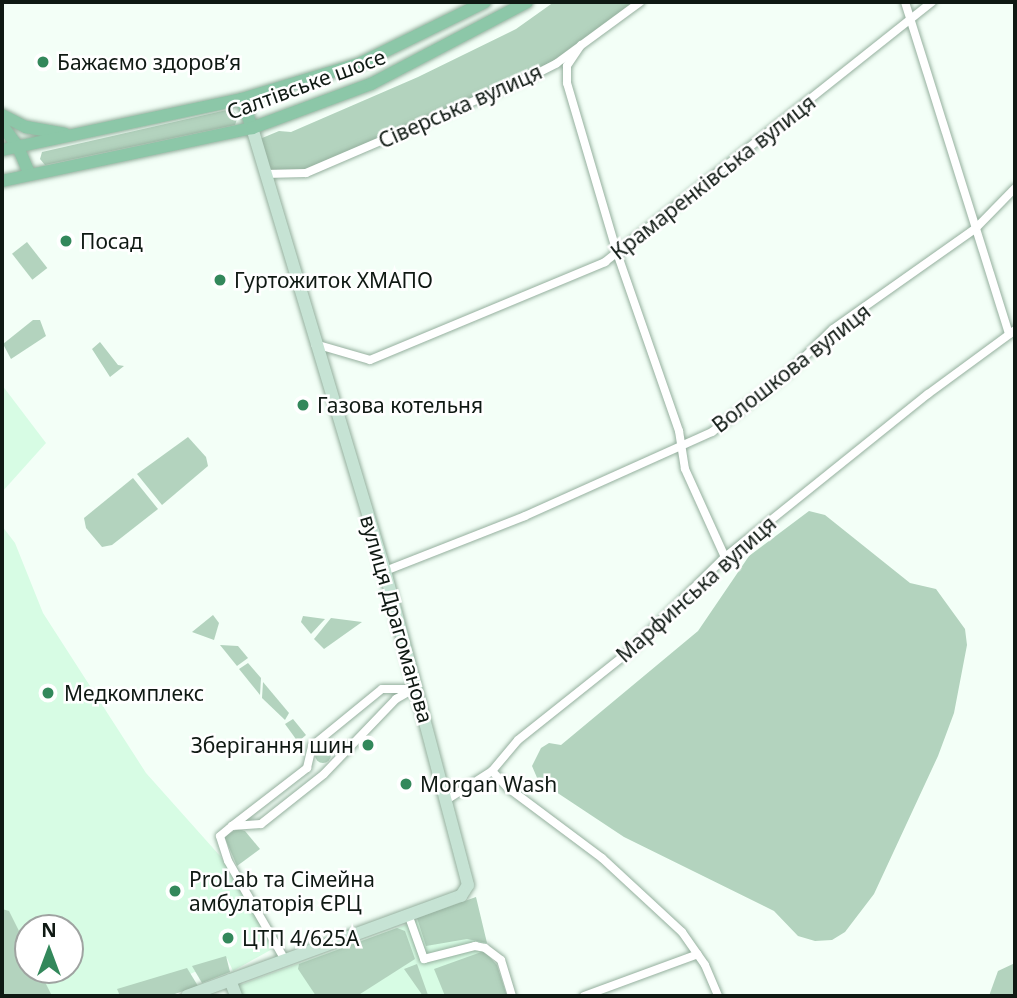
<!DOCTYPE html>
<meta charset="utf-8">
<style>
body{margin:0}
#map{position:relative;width:1017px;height:998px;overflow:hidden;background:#f3fff7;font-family:"Noto Sans",sans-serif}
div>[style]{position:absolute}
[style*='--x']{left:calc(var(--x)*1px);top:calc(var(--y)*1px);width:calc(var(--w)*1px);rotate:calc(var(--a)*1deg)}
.built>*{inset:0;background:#d7fce4}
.green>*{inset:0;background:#b3d3be;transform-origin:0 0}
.round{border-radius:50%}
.roads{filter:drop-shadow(0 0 2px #95b09e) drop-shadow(0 0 2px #95b09e)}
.street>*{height:8px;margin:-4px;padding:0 4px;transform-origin:4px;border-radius:4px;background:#fff}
.secondary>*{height:12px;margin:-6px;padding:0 6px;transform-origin:6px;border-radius:6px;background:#c6e3d4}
.primary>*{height:12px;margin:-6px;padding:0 6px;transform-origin:6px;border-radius:6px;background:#8cc7a8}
.dots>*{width:19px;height:19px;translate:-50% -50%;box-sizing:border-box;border:4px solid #fff;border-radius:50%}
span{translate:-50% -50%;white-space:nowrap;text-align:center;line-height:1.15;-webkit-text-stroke:5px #fff;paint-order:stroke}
.poi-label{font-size:21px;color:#0f1913}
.left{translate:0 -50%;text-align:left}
.right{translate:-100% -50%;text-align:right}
.street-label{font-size:21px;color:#0f1913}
.frame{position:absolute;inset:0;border:4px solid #0f1913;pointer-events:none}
.north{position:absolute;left:14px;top:914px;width:70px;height:70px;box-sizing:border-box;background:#fff;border:2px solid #9fa3a1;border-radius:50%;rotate:0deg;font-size:19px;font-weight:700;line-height:28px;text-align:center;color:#0f1913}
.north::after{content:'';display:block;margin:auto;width:24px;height:32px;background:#33885b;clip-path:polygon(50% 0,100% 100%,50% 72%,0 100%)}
</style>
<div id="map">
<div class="built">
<div style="clip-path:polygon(2px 385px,46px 443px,2px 492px)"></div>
<div style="clip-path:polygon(evenodd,2px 526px,15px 543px,43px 613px,146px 773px,221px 857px,274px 948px,233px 971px,227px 958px,139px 996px,2px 996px,2px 526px,28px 928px,70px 928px,70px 970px,28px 970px,28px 928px)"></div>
<div style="clip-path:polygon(474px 900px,501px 996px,241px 996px,237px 986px)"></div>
</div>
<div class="green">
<div style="clip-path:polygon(554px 2px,640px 2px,557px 63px,306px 173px,265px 174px,255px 141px,279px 131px,291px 132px,418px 77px,516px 29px)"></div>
<div style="clip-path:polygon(231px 109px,238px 116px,235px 125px,45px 165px,40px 159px,42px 152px)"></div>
<div style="left:27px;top:242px;width:33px;height:19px;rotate:52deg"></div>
<div style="clip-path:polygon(33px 320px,40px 320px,46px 336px,11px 359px,3px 344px)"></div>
<div style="clip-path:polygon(100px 342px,118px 365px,124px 366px,110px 377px,92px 349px)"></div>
<div style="clip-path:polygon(188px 437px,206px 457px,208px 466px,162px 505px,137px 474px)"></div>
<div style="clip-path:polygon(133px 478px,158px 509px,112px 545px,102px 547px,86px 528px,84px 518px)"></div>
<div style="clip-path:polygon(809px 511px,825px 515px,910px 583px,936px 589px,965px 629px,967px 645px,954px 713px,938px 756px,874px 894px,845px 932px,832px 940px,815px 941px,798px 936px,774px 911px,624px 837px,538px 780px,532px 766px,541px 748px,549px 743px,561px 745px,698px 631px,749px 556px)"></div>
<div style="clip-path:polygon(213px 615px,219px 623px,214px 640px,192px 632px)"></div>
<div style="clip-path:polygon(303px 616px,325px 619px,311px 634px,301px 622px)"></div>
<div style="clip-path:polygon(331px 618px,362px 622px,324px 649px,314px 639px)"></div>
<div style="clip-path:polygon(220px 645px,238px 646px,248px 658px,237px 666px)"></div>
<div style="clip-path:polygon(248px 663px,261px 678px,260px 695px,239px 669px)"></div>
<div style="clip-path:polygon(263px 682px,289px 713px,285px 720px,262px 698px)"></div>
<div style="clip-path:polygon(293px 719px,306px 735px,298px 742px,285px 724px)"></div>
<div class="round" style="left:315px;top:747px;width:16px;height:16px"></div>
<div style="clip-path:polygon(238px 829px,245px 831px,260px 849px,237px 866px,224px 836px)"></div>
<div style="clip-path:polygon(476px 897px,487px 943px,467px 939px,426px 946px,417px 918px)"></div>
<div style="clip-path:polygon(2px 909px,9px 911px,28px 949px,28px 970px,39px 970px,52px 996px,2px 996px)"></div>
<div style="clip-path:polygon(397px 928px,405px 931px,415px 959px,357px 996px,316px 996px,298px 969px,299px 964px)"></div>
<div style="clip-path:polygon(484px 951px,497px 965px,507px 996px,445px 996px,434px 969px)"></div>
<div style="clip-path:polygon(226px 956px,230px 972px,202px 983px,192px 966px)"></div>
<div style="clip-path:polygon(1015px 963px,1015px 996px,989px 996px,998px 971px)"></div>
<div style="clip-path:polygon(417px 964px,428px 995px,429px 996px,423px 996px,404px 969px)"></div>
<div style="clip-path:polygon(187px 968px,198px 986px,169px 996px,120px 996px,117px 989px)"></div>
</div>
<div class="roads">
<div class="street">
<div style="--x:905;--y:2;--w:348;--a:72.6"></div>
<div style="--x:581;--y:45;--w:25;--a:124"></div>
<div style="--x:567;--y:66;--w:17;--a:90"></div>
<div style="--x:567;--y:83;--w:174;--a:73.6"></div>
<div style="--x:616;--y:250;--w:192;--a:70.8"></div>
<div style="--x:679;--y:431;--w:38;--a:81"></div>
<div style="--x:685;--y:469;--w:97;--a:65.6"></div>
<div style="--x:265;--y:174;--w:41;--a:-1.4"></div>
<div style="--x:306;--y:173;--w:244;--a:-23.2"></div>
<div style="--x:530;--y:77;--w:30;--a:-27"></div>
<div style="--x:557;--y:63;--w:103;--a:-36.3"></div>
<div style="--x:315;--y:344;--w:57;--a:16.2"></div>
<div style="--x:370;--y:360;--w:255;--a:-22.6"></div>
<div style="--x:605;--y:262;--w:418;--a:-38.5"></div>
<div style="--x:385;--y:571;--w:150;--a:-21.4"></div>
<div style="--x:525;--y:516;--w:205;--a:-24.2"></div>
<div style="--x:712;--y:432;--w:95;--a:-37.7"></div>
<div style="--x:787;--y:374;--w:64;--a:-44.4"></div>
<div style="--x:833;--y:329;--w:175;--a:-35.2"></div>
<div style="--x:976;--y:228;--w:56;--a:-45.7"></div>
<div style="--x:492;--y:771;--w:22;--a:47"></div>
<div style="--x:507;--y:787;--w:119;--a:36.8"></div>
<div style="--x:602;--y:858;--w:109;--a:42.8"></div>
<div style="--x:682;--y:932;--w:40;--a:55.1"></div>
<div style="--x:705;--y:965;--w:34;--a:67"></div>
<div style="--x:448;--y:799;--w:52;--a:-32.5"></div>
<div style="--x:492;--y:771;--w:40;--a:-50"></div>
<div style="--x:518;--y:740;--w:143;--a:-38.5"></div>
<div style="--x:630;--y:651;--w:134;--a:-44.7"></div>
<div style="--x:725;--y:557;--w:260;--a:-38.8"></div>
<div style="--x:928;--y:394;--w:108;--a:-36.3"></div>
<div style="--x:232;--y:826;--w:95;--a:-37.7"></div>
<div style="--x:307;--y:768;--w:23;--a:-77"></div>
<div style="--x:312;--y:746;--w:90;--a:-39.2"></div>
<div style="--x:382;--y:689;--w:29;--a:0"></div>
<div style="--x:408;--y:914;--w:48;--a:70.4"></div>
<div style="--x:424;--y:959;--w:53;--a:-14.3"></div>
<div style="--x:475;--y:946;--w:10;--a:11"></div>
<div style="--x:485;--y:948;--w:20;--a:37"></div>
<div style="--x:501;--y:960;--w:38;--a:73"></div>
<div style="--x:285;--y:960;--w:114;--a:-119.9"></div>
<div style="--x:228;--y:861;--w:26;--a:-108"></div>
<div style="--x:220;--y:836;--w:16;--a:-40"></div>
<div style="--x:232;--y:826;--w:29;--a:-4"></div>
<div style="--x:261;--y:824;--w:80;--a:-38.4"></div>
<div style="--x:324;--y:774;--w:104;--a:-46.2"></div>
<div style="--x:396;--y:699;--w:24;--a:-30"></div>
<div style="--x:584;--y:996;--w:121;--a:-20.2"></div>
</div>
<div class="secondary">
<div style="--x:230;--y:980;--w:17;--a:69"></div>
<div style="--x:187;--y:996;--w:292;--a:-20.1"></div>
<div style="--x:461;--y:896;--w:13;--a:-58"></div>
<div style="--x:468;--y:885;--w:325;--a:-104.8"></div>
<div style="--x:385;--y:571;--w:463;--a:-106.7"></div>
</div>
<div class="primary">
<div style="--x:242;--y:99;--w:31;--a:71"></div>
<div style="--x:2;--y:115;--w:27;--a:27"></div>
<div style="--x:26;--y:127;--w:39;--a:10"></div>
<div style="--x:2;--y:125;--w:27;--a:54"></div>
<div style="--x:18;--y:147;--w:30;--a:67"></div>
<div style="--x:2;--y:150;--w:245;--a:-12"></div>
<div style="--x:242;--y:99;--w:124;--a:-16.8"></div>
<div style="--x:361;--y:63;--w:138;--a:-26.2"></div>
<div style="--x:2;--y:181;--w:256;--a:-12"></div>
<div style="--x:252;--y:128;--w:127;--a:-20.3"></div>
<div style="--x:371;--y:84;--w:176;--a:-27.7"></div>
</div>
</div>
<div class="dots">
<div style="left:43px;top:62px;background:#33885b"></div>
<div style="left:66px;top:241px;background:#33885b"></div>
<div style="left:220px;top:280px;background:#33885b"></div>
<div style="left:303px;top:405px;background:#33885b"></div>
<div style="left:48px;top:693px;background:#33885b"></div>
<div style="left:368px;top:745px;background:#33885b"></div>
<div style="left:406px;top:784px;background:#33885b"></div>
<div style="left:175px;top:891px;background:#33885b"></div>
<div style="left:228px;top:938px;background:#33885b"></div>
</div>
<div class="poi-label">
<span class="left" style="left:57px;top:62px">Бажаємо здоровʼя</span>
<span class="left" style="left:80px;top:241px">Посад</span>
<span class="left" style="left:234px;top:280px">Гуртожиток ХМАПО</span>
<span class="left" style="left:317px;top:405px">Газова котельня</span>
<span class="left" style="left:64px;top:693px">Медкомплекс</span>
<span class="right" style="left:354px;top:745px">Зберігання шин</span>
<span class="left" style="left:420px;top:784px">Morgan Wash</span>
<span class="left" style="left:189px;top:891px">ProLab та Сімейна<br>амбулаторія ЄРЦ</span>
<span class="left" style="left:242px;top:938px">ЦТП 4/625А</span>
</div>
<div class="street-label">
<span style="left:306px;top:84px;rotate:-20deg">Салтівське шосе</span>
<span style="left:460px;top:106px;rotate:-24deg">Сіверська вулиця</span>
<span style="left:713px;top:177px;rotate:-38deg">Крамаренківська вулиця</span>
<span style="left:791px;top:368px;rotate:-38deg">Волошкова вулиця</span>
<span style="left:696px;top:589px;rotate:-42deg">Марфинська вулиця</span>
<span style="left:397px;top:619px;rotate:74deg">вулиця Драгоманова</span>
</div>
<div class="frame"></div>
<div class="north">N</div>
</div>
